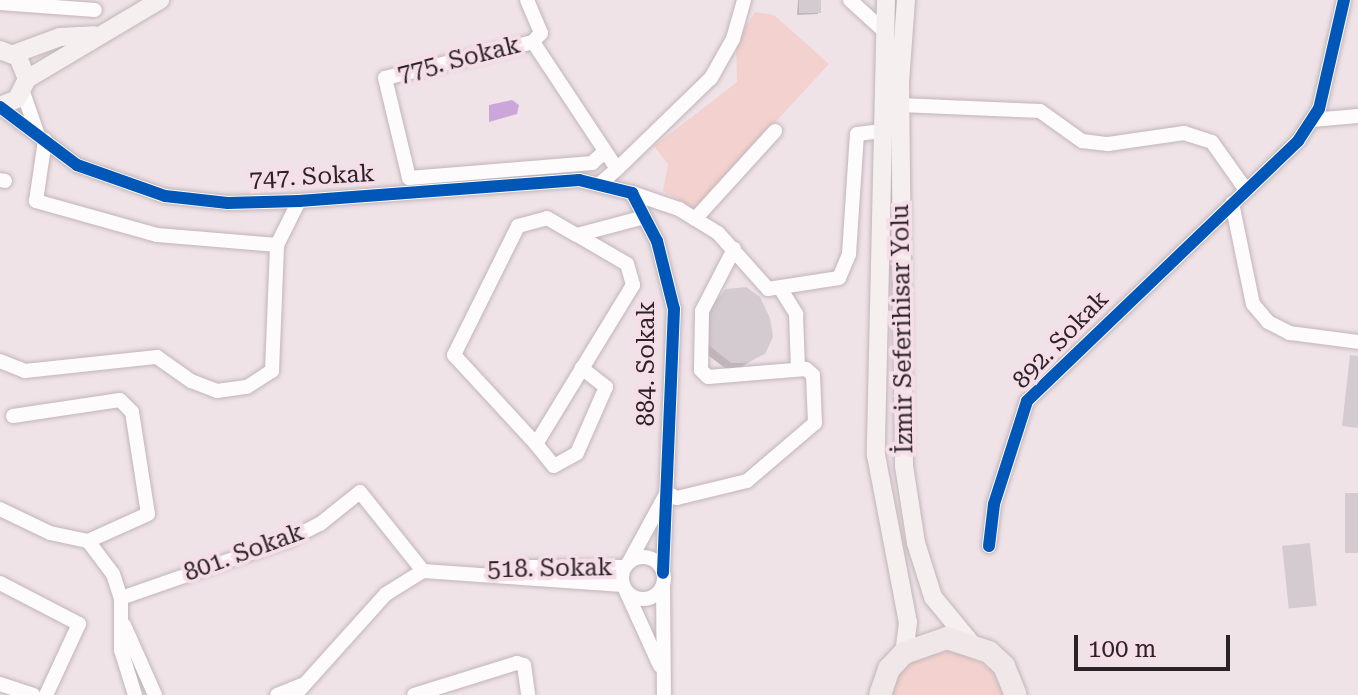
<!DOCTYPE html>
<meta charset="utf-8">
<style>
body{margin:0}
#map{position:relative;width:1358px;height:695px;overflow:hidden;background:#f0e3e8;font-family:"Roboto Serif",serif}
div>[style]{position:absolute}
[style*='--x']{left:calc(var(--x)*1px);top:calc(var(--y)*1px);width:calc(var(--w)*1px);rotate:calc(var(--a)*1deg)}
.green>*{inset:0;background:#f3d1ce}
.water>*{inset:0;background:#cca6da}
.shadow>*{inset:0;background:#0003}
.building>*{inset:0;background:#d4cbd0;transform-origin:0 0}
.roads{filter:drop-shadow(0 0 2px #c0b5b9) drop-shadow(0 0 2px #c0b5b9)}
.minor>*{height:14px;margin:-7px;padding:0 7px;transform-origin:7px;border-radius:7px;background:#fdfbfc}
.minor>.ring{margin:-7px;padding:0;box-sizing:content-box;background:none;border:14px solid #fdfbfc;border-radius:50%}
.major>*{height:18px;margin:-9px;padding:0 9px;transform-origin:9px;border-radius:9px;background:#f5eff0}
.highway>*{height:22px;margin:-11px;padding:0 11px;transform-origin:11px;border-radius:11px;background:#f0e7e9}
.cycleway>*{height:12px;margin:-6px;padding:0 6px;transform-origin:6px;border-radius:6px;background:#0057b8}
span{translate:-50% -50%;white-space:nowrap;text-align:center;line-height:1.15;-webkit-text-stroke:8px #f5dee7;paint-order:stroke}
.street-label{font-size:24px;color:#2b2225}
.scale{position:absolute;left:1074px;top:635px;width:156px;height:36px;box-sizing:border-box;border:4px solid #2b2225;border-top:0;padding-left:10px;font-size:24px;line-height:28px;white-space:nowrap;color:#2b2225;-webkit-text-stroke:6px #f5dee7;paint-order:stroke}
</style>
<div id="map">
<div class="green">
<div style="clip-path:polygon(755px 12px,774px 15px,829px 64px,695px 209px,663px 191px,668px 164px,654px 146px,737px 82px,736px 42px)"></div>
<div style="clip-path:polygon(955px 650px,991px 669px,1004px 695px,890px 695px,900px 672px,915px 659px)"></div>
</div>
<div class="water">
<div style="clip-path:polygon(512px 100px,519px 105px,517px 114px,489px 122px,489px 105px)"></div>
</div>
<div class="shadow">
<div style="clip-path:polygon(798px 0,819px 0,818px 14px,797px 15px)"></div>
<div style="clip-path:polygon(700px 323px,763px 353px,738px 369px,725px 368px,701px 350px)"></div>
</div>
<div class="building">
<div style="left:799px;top:0;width:22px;height:13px"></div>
<div style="clip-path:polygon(746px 287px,760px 297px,770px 318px,773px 337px,765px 354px,746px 363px,731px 363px,706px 343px,709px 309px,726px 289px)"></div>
<div style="clip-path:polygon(1350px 355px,1358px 356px,1358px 428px,1342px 426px)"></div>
<div style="left:1345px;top:493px;width:13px;height:60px"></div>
<div style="left:1310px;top:543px;width:63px;height:28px;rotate:84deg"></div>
</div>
<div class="roads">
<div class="minor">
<div style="--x:527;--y:0;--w:36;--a:67"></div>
<div style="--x:541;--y:33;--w:12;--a:132"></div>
<div style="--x:533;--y:42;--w:152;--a:56.5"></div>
<div style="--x:617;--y:169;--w:20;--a:139"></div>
<div style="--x:850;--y:0;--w:47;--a:42.4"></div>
<div style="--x:0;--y:3;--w:95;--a:4.2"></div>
<div style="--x:533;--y:42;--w:152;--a:166.3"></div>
<div style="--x:385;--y:78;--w:103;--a:76.5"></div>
<div style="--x:409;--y:178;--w:184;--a:-4.7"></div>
<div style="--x:592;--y:163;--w:15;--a:-42"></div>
<div style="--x:23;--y:92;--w:46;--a:70.8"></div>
<div style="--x:900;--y:105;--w:140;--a:2.5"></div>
<div style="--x:1040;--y:111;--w:52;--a:35.5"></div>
<div style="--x:1082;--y:141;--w:26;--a:7"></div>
<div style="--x:1108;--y:144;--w:77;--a:-8.2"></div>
<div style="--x:1184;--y:133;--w:29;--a:18"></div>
<div style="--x:1212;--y:142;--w:59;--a:54.7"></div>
<div style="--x:0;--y:107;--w:96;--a:37"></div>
<div style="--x:77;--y:165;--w:93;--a:19.4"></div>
<div style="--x:165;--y:196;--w:63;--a:6.3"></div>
<div style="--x:228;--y:203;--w:71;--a:-1.6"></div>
<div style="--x:299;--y:201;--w:281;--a:-4.3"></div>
<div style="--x:579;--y:180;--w:55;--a:13.8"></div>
<div style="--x:632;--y:193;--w:54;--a:62.5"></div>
<div style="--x:657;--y:241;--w:70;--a:76"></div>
<div style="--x:674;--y:309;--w:264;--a:92.4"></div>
<div style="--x:1312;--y:120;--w:46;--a:-5"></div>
<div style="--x:617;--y:169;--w:131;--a:-44.1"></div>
<div style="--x:711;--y:78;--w:45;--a:-60.6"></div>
<div style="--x:733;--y:39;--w:41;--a:-74.2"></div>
<div style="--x:0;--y:180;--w:5;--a:11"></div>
<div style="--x:632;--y:193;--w:50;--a:18.8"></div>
<div style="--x:679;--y:209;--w:46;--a:31.6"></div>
<div style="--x:718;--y:233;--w:75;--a:48.2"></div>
<div style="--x:768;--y:289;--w:72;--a:-8.8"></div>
<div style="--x:839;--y:278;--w:26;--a:-67"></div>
<div style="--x:849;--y:254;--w:120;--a:-86.2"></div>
<div style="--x:857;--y:134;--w:25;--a:-7"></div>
<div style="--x:1232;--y:203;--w:103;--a:78.3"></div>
<div style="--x:1253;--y:304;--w:23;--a:50"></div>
<div style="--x:1268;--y:322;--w:25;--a:27"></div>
<div style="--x:1290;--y:333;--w:69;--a:7.5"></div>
<div style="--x:695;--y:219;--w:119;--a:-47.7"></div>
<div style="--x:577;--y:235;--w:58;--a:30.1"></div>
<div style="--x:627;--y:264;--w:22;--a:74"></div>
<div style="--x:633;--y:285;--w:186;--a:121.4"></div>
<div style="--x:536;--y:444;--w:121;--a:-132.7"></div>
<div style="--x:454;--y:355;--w:144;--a:-63.6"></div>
<div style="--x:518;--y:226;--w:30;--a:-15"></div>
<div style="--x:547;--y:218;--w:34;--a:30"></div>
<div style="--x:577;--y:235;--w:69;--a:-15"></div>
<div style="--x:277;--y:245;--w:49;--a:-63.4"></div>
<div style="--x:780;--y:288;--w:31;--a:58"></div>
<div style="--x:796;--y:314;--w:54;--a:87.9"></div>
<div style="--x:0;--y:361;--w:27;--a:22"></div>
<div style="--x:25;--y:371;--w:133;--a:-6.1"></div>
<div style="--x:157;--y:357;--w:42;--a:35.2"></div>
<div style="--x:191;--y:381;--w:28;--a:21"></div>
<div style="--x:217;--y:391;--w:30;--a:-8"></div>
<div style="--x:247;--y:387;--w:30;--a:-33"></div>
<div style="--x:272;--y:371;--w:126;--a:-87.7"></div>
<div style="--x:277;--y:245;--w:120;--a:-175.2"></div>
<div style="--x:157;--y:235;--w:126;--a:-164.3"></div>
<div style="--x:36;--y:201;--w:62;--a:-81.6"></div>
<div style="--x:13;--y:416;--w:108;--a:-8.5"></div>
<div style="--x:120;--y:400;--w:17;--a:45"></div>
<div style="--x:132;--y:412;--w:103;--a:81.1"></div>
<div style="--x:148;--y:514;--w:66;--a:155.8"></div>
<div style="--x:536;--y:444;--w:28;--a:51"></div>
<div style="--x:554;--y:466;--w:26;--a:-29"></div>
<div style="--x:577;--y:453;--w:72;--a:-66.3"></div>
<div style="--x:606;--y:387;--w:31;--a:-142"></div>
<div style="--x:667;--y:493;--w:11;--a:27"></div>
<div style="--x:677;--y:498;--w:72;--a:-13.7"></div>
<div style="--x:747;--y:481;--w:89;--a:-40.5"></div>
<div style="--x:815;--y:423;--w:48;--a:-92.4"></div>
<div style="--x:813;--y:375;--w:9;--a:-139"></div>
<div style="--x:806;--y:369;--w:98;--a:175.3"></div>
<div style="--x:708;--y:377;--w:10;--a:-135"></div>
<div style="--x:701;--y:370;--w:59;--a:-89"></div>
<div style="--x:702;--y:311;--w:70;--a:-62.7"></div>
<div style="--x:0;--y:509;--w:55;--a:25.6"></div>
<div style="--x:50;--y:533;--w:39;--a:12"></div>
<div style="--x:88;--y:541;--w:41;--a:52.9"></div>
<div style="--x:113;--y:574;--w:25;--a:72"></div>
<div style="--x:121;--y:598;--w:52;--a:90"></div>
<div style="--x:121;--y:650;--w:47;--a:72.7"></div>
<div style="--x:989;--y:546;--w:42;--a:-83.2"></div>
<div style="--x:994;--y:504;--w:108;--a:-72.2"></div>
<div style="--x:1027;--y:401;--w:376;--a:-43.8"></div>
<div style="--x:1298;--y:141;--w:38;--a:-57"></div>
<div style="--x:1319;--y:109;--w:112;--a:-77.1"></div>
<div class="ring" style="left:622px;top:557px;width:28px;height:28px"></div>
<div style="--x:629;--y:562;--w:75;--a:-61.4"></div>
<div style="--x:519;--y:567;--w:106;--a:0"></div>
<div style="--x:0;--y:583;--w:89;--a:27.4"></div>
<div style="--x:79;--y:624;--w:78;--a:114.9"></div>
<div style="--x:663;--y:585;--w:110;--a:89.5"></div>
<div style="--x:626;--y:591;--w:82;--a:65.6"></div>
<div style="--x:121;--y:598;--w:177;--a:-19.2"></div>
<div style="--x:288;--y:540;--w:36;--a:-27"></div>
<div style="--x:320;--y:524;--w:51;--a:-38.7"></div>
<div style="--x:360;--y:492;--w:101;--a:51.4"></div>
<div style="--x:124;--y:625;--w:77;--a:66.1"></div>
<div style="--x:0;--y:684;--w:35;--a:18"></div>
<div style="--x:277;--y:695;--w:29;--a:-22"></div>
<div style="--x:295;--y:695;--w:136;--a:-48"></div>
<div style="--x:386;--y:594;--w:44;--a:-31.9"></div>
<div style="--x:423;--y:571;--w:200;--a:4"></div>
<div style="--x:414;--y:695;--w:108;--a:-17.3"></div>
<div style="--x:517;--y:663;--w:7;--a:16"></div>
<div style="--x:524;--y:665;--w:30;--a:82"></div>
</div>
<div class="major">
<div style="--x:886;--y:0;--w:455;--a:91.3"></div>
<div style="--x:876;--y:455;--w:170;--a:79.2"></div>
<div style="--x:908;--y:622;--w:31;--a:97"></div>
<div style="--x:906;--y:0;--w:81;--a:94.2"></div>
<div style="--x:900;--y:81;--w:385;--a:89.4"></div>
<div style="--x:904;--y:466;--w:78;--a:81.1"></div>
<div style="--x:916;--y:543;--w:57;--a:72.5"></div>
<div style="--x:933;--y:597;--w:58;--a:50.6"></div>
<div style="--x:0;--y:50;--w:19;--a:21"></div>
<div style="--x:18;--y:57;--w:24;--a:68"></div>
<div style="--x:27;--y:79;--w:22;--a:117"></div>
<div style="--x:17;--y:99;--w:18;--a:158"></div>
<div style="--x:14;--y:54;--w:49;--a:-20.3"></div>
<div style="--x:60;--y:37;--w:34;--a:-3"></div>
<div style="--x:27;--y:79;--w:155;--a:-30.7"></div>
</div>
<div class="highway">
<div style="--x:880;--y:695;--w:28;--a:-71"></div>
<div style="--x:889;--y:669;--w:22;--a:-47"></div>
<div style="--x:904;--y:653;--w:46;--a:-19.2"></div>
<div style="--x:947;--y:638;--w:44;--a:18.4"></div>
<div style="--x:989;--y:652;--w:21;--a:43"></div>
<div style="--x:1004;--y:666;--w:31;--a:68"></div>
</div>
</div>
<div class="cycleway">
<div style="--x:0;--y:107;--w:96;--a:37"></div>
<div style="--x:77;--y:165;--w:93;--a:19.4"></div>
<div style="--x:165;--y:196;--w:63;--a:6.3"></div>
<div style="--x:228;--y:203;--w:71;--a:-1.6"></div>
<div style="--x:299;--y:201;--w:281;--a:-4.3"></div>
<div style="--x:579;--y:180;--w:55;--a:13.8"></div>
<div style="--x:632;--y:193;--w:54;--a:62.5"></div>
<div style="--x:657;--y:241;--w:70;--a:76"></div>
<div style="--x:674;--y:309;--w:264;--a:92.4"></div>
<div style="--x:989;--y:546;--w:42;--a:-83.2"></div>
<div style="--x:994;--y:504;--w:108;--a:-72.2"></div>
<div style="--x:1027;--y:401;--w:376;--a:-43.8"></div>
<div style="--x:1298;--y:141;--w:38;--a:-57"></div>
<div style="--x:1319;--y:109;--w:112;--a:-77.1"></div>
</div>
<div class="street-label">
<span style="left:459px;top:60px;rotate:-14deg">775. Sokak</span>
<span style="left:312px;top:177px;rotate:-3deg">747. Sokak</span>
<span style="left:903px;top:329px;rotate:-91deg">İzmir Seferihisar Yolu</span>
<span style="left:1061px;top:340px;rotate:-46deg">892. Sokak</span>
<span style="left:647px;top:364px;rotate:-90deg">884. Sokak</span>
<span style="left:244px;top:553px;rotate:-20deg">801. Sokak</span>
<span style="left:550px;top:569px;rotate:-1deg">518. Sokak</span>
</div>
<div class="scale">100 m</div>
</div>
